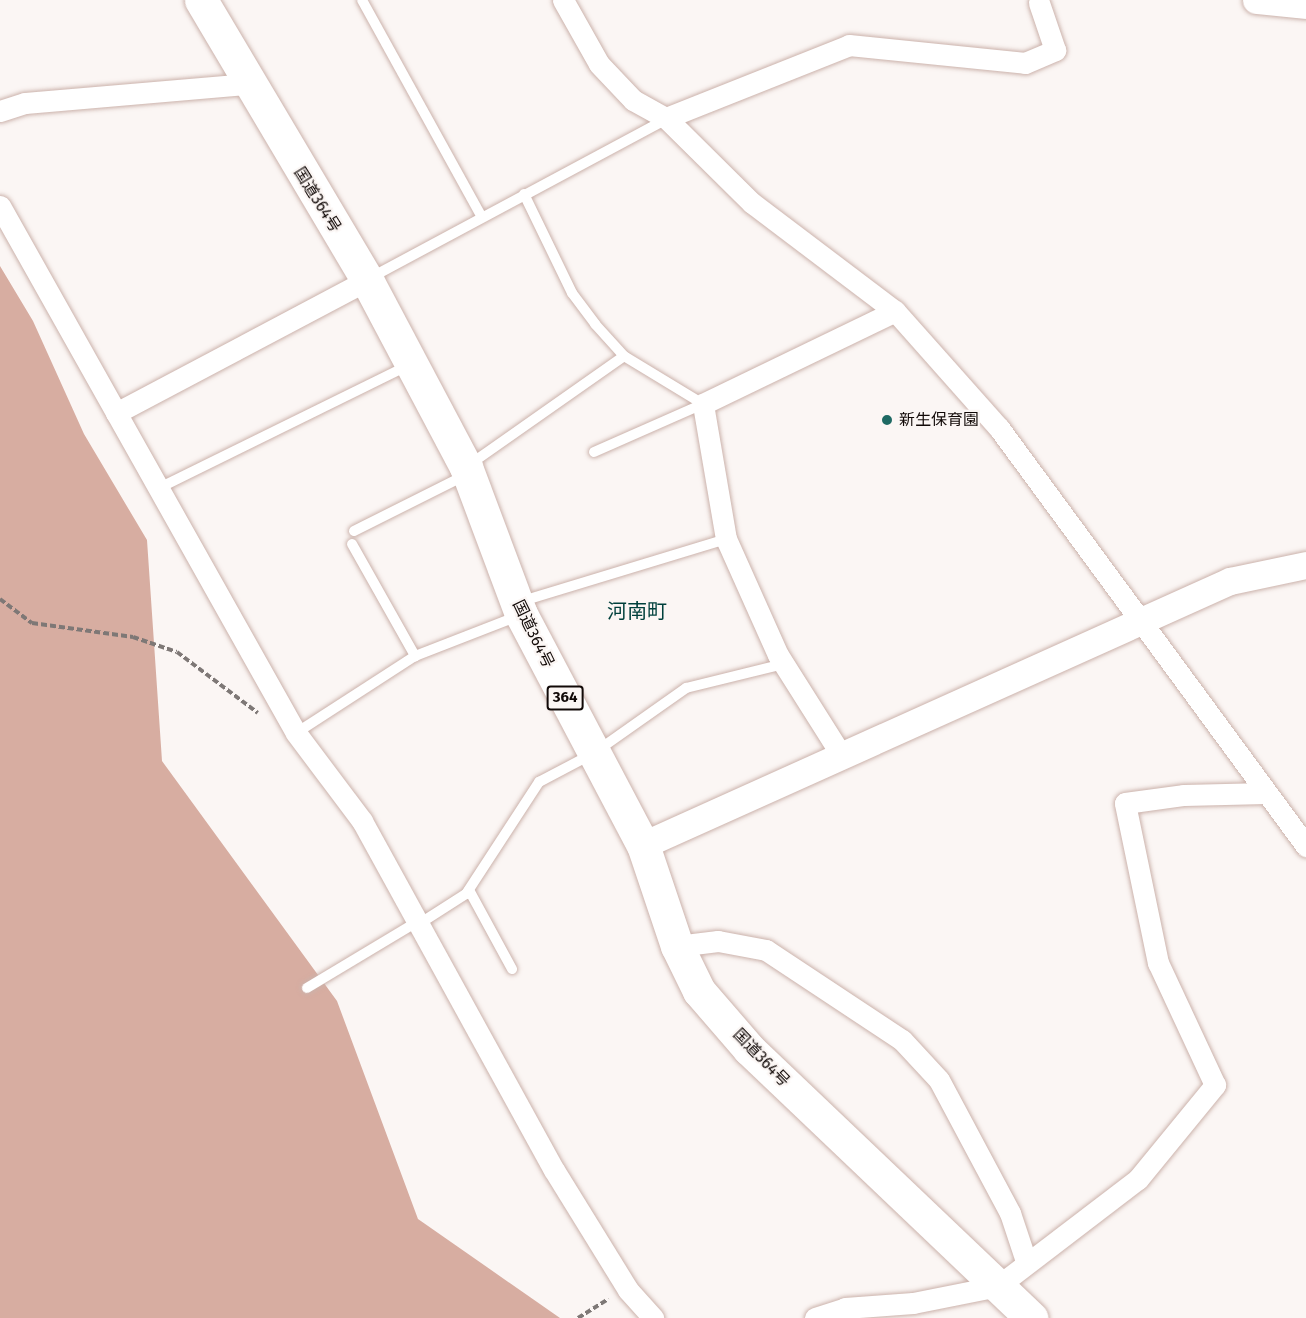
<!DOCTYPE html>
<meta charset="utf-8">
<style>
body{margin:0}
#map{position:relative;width:1306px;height:1318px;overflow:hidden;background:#fbf6f4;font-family:"Fira Sans","Noto Sans JP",sans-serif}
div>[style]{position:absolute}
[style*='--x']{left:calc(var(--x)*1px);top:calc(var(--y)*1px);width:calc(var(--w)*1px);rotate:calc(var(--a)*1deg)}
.forest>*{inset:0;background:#d7ada1}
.path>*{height:4px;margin-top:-2px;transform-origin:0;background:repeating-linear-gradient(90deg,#7e7876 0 6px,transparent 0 9px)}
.roads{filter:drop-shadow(0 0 2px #cbb2ab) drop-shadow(0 0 2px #cbb2ab)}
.service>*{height:10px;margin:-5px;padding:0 5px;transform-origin:5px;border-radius:5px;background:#fff}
.minor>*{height:21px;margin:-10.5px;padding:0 10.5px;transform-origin:10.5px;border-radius:10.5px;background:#fff}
.tertiary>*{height:27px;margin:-13.5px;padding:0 13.5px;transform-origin:13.5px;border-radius:13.5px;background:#fff}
.trunk>*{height:33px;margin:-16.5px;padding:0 16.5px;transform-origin:16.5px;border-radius:16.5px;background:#fff}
.dots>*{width:16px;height:16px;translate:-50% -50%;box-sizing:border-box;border:3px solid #fbf6f4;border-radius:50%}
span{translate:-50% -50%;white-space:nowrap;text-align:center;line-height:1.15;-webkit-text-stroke:4.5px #fbf6f4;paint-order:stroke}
.shield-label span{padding:2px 4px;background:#fbf6f4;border:2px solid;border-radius:4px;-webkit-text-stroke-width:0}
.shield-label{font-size:15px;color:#110907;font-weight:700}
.street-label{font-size:16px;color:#110907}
.poi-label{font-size:16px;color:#110907}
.left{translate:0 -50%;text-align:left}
.quarter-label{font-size:20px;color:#00403c}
</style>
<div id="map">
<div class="forest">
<div style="clip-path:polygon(0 266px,33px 321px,84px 434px,147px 540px,162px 761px,337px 1001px,418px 1219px,560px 1318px,0 1318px)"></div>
</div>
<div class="path">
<div style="--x:0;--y:599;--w:40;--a:37"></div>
<div style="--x:32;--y:623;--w:102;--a:7.9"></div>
<div style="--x:133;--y:637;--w:46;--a:18.8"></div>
<div style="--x:177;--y:652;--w:101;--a:37"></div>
<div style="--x:578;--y:1318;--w:36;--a:-32"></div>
</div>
<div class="roads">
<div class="service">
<div style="--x:362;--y:0;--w:247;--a:61.1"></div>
<div style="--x:524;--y:194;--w:110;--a:64.1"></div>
<div style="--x:572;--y:293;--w:39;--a:53"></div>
<div style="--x:595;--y:324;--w:43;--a:47.8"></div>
<div style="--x:624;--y:356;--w:92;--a:31.3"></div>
<div style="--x:370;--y:278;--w:336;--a:-28.2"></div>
<div style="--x:594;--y:452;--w:119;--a:-23.8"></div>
<div style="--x:469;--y:465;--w:189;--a:-35.1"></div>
<div style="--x:159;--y:488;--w:279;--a:-26.2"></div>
<div style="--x:354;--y:531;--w:125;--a:-26.6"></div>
<div style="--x:352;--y:544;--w:129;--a:60.6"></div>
<div style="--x:519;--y:602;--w:216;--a:-16.9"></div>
<div style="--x:296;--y:733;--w:142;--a:-32.9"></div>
<div style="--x:415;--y:656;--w:110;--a:-21.2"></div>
<div style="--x:469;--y:890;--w:90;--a:61.4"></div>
<div style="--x:419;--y:924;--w:56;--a:-32.6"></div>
<div style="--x:466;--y:894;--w:134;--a:-56.9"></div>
<div style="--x:539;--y:782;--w:62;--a:-27.8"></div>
<div style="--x:594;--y:753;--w:113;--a:-35.2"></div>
<div style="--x:686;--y:688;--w:101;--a:-13.8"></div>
<div style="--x:307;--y:988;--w:128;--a:-31"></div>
</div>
<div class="minor">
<div style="--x:563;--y:0;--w:73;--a:60.6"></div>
<div style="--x:599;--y:64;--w:50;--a:46.6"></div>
<div style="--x:633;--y:100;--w:38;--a:29"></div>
<div style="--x:666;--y:118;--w:121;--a:44.7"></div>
<div style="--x:752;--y:203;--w:179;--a:37.1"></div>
<div style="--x:895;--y:311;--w:157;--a:48.4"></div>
<div style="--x:999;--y:428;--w:519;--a:53.7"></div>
<div style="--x:0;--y:111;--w:26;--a:-18"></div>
<div style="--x:25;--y:103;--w:224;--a:-4.9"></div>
<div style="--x:666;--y:118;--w:197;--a:-21.7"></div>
<div style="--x:849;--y:45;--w:177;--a:5.8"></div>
<div style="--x:1025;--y:63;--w:33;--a:-23"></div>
<div style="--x:1055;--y:50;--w:50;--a:-108.8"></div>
<div style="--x:0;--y:206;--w:604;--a:60.68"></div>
<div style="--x:296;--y:733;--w:110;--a:53.1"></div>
<div style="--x:362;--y:821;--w:398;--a:61.2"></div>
<div style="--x:554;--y:1170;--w:141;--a:58.3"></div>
<div style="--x:628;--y:1290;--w:38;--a:48"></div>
<div style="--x:116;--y:413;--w:284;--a:-27.9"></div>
<div style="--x:840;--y:753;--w:116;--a:-122.3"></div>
<div style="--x:778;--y:655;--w:127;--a:-114.1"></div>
<div style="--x:726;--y:539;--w:137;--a:-99.7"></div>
<div style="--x:703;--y:404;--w:213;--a:-25.8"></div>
<div style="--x:677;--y:946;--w:41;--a:-7"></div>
<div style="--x:718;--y:941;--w:49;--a:10.6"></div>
<div style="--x:766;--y:950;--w:163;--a:33.5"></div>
<div style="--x:902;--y:1040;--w:54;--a:47.2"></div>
<div style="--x:939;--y:1080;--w:151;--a:61.9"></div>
<div style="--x:1010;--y:1213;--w:51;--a:71.6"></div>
<div style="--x:815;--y:1318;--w:32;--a:-18"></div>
<div style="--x:845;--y:1308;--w:68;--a:-4.2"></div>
<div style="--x:913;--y:1303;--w:87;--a:-11.3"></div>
<div style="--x:998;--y:1286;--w:176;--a:-37.4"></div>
<div style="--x:1138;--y:1179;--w:122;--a:-50.7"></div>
<div style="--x:1215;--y:1085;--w:135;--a:-115"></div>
<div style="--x:1158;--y:963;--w:163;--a:-101.7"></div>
<div style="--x:1125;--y:803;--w:60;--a:-7.7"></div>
<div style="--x:1184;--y:795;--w:82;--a:-1.4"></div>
</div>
<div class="tertiary">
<div style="--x:1256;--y:0;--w:50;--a:5.7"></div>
<div style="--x:643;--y:845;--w:644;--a:-24.22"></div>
<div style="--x:1230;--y:581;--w:78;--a:-11.9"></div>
</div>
<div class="trunk">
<div style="--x:201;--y:0;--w:326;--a:59.3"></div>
<div style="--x:367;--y:280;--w:212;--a:62.1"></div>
<div style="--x:466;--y:467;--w:157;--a:69.5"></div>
<div style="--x:521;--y:614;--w:261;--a:62.2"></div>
<div style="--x:643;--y:845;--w:107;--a:71.4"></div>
<div style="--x:677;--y:946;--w:50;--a:63.9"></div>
<div style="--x:699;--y:991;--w:77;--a:49.2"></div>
<div style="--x:749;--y:1049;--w:390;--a:43.6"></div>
</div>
</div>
<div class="dots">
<div style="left:887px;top:420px;background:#1e6963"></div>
</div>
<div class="shield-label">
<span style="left:565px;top:698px">364</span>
</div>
<div class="street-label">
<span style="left:317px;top:200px;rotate:58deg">国道364号</span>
<span style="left:533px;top:634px;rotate:64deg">国道364号</span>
<span style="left:761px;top:1058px;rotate:46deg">国道364号</span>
</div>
<div class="poi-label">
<span class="left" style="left:899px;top:420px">新生保育園</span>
</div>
<div class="quarter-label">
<span style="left:637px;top:611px">河南町</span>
</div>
</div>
